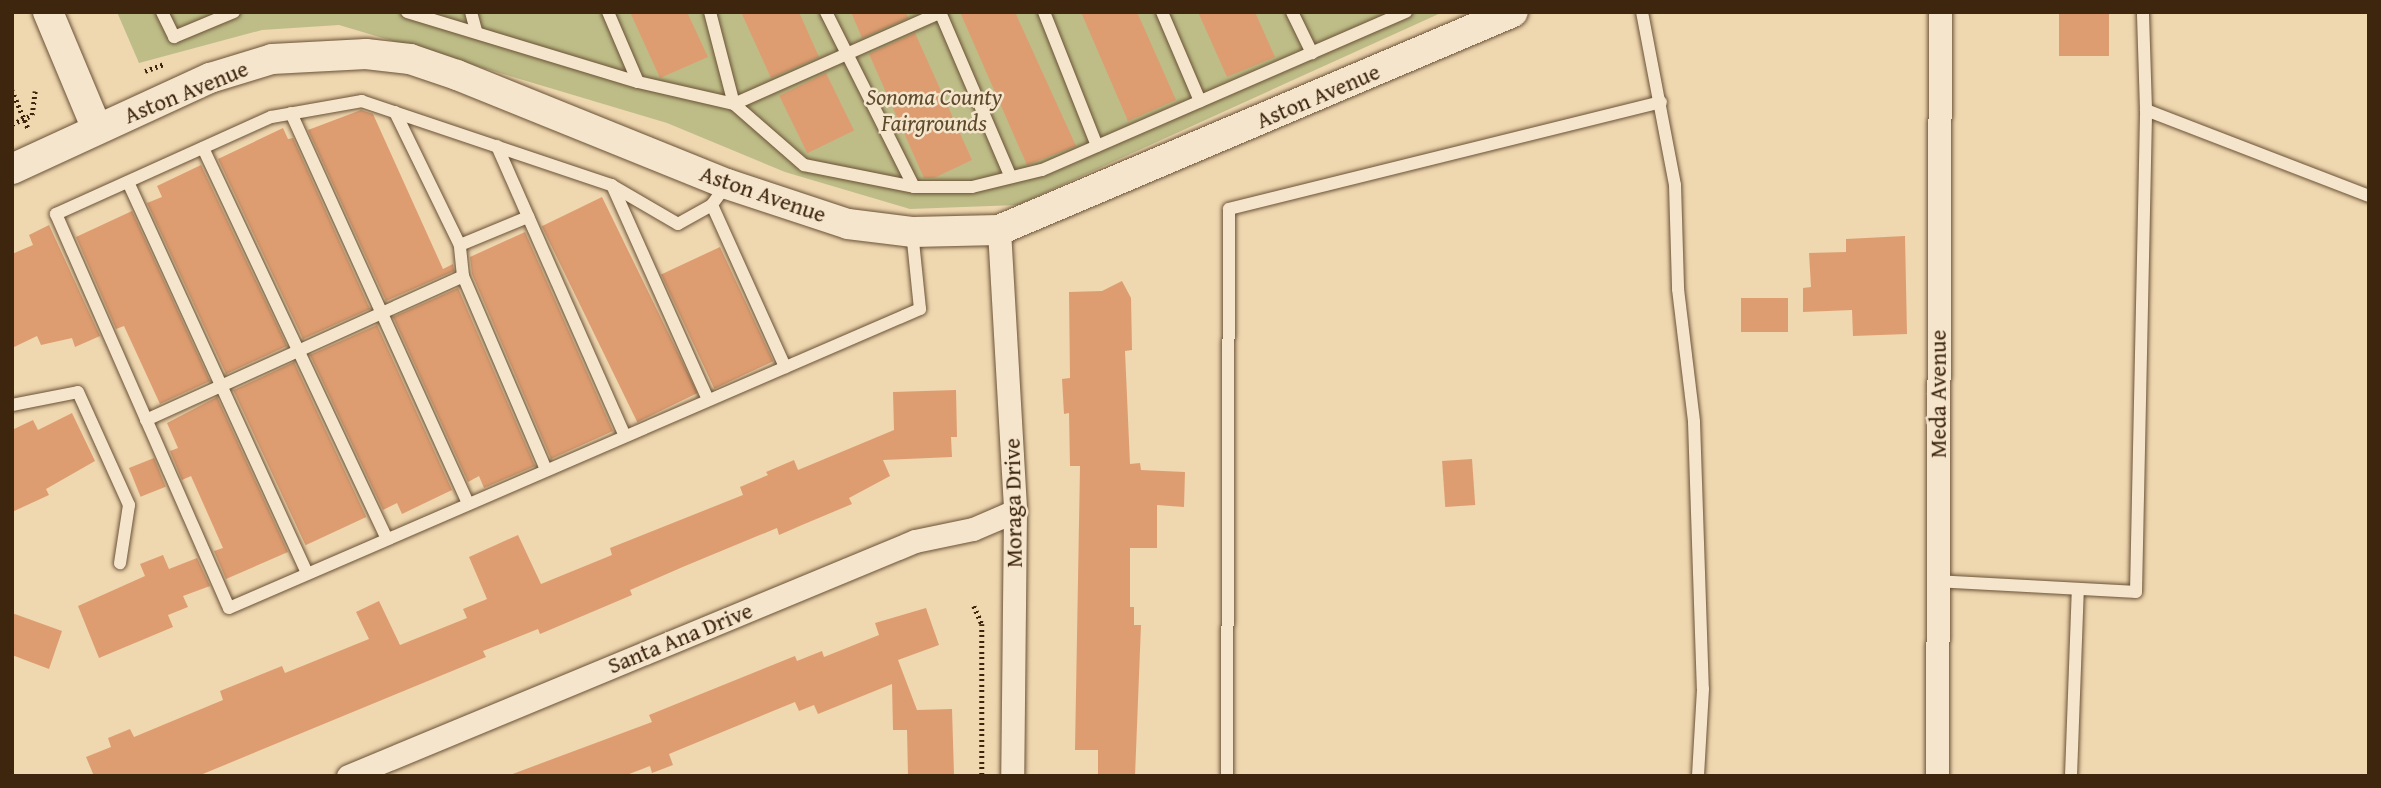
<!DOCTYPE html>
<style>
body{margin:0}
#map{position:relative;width:2381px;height:788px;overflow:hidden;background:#efd7b0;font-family:"Gentium Book Plus",serif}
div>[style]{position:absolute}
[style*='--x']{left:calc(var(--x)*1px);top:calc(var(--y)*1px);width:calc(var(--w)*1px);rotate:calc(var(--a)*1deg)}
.green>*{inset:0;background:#bebd88}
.building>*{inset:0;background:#de9d71;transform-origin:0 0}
.path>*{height:4.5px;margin-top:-2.25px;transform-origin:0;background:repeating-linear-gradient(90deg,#3e250e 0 2px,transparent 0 5.5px)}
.roads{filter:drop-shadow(0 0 2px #6a5236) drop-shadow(0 0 2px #6a5236)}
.service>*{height:12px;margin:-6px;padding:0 6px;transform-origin:6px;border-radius:6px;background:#f5e5cc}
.minor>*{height:23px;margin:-11.5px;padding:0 11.5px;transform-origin:11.5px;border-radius:11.5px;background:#f5e5cc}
.tertiary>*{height:30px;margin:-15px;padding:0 15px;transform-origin:15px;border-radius:15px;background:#f5e5cc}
span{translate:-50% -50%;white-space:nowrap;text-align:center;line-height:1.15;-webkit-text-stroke:5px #f5e5cc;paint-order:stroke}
.street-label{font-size:23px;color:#3e250e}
.park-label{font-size:23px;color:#5e4b2c;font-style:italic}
.frame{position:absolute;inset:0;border:14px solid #3e250e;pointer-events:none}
</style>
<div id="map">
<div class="green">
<div style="clip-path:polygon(117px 12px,1443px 12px,1018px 205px,910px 209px,785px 172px,667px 123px,339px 25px,262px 30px,139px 63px)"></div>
</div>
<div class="building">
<div style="clip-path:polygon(630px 12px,687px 12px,708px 57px,660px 78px)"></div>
<div style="clip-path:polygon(741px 12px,799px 12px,819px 57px,771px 78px)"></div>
<div style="clip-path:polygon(851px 12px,906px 12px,908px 18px,862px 38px)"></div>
<div style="clip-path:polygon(960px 12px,1015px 12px,1076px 146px,1027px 165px)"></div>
<div style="clip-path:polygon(1081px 12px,1137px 12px,1176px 100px,1128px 121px)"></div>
<div style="clip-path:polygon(1198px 12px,1255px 12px,1275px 57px,1227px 77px)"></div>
<div style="left:2059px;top:12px;width:50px;height:44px"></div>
<div style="clip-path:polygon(915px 33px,972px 160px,934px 178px,924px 178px,869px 54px)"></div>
<div style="left:826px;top:73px;width:64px;height:52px;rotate:64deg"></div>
<div style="clip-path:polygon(361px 110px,373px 114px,443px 269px,453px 264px,454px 271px,386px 301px,308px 130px)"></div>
<div style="clip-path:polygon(283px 128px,288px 139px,293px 138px,370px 309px,303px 339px,218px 159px)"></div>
<div style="clip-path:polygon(201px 165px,287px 346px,226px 374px,147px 203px,162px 197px,157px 186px)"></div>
<div style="left:602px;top:197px;width:218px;height:67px;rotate:64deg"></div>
<div style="clip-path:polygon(132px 211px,210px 381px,160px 404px,124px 326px,116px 329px,76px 237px)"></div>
<div style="clip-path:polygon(49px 225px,100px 336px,75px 347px,72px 338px,41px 345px,37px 336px,12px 348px,12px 254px,33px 245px,29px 235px)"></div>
<div style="clip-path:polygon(525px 232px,613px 431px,551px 459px,472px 274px,470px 257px)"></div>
<div style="clip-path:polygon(1905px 236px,1907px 334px,1853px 336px,1852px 310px,1803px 312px,1803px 288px,1811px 287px,1809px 253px,1846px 252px,1846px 239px)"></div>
<div style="left:720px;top:247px;width:126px;height:65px;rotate:65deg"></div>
<div style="clip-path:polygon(1122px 281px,1131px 298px,1132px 350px,1125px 351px,1130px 464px,1140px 463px,1141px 470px,1185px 472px,1184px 507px,1157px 505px,1157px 548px,1130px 548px,1130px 607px,1134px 607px,1134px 625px,1141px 625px,1135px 776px,1098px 776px,1098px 750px,1075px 750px,1080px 466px,1070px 466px,1069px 413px,1064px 414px,1062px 379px,1070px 378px,1069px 292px,1102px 291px)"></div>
<div style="clip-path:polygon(458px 288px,535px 466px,484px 488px,479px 476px,468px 482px,393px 317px)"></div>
<div style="left:1741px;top:298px;width:47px;height:34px"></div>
<div style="clip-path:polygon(377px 325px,452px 490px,402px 514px,397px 503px,383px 510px,310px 355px)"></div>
<div style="left:294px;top:362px;width:171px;height:67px;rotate:65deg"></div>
<div style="clip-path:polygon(956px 390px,957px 437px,951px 437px,952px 457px,883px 460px,890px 476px,849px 498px,852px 504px,802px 525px,779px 535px,777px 528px,685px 566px,630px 590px,632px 595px,540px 634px,538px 629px,483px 651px,486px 657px,198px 776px,94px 776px,86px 757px,111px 747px,108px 738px,130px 729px,134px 737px,223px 700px,220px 691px,282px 666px,285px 673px,369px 639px,356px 612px,379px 601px,400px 645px,467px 618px,463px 609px,487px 599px,469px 557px,518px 535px,541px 584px,612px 555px,610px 548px,743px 495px,740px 487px,768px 475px,766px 472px,794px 460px,798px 470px,894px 430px,893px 392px)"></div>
<div style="clip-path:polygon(217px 397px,288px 552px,226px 579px,214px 551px,223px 548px,191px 476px,182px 480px,170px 451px,178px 448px,167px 423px)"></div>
<div style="clip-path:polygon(72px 413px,95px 461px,46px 489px,49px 495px,12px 512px,12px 430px,33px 420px,38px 430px)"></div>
<div style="left:154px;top:458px;width:31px;height:27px;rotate:68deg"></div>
<div style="left:1472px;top:459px;width:46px;height:30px;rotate:86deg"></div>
<div style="clip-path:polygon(163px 555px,169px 569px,197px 558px,210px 586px,183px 596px,188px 607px,168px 615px,173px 627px,99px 658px,78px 606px,145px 576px,140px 564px)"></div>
<div style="clip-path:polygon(926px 608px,939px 645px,898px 660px,917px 710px,952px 709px,954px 774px,908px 775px,907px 730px,893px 730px,892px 684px,818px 714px,814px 705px,799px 711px,795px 702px,669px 754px,673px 765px,652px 773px,650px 766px,624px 776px,507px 776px,652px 722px,649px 715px,795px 656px,797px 661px,822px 651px,824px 657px,879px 635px,875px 623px)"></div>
<div style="clip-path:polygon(12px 613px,62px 631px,49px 669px,12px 655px)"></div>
</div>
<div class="path">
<div style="--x:145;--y:71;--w:20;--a:-20"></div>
<div style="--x:12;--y:90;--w:41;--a:67.2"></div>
<div style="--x:12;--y:124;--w:22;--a:-24"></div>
<div style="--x:32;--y:115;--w:24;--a:-83"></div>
<div style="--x:974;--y:606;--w:20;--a:66"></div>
<div style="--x:982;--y:624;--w:152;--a:90"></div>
</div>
<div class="roads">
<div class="service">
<div style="--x:162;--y:12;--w:28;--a:64"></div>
<div style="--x:174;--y:37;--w:65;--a:-22.6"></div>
<div style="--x:407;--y:12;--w:241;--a:16.9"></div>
<div style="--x:638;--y:82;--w:98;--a:12.9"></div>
<div style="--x:734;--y:104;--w:93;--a:41.1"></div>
<div style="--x:804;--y:165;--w:112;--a:11.3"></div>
<div style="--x:914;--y:187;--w:58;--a:0"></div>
<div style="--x:972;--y:187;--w:72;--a:-13.7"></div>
<div style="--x:1042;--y:170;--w:397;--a:-23.5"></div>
<div style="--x:471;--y:12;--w:20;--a:75"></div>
<div style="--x:608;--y:12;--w:76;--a:66.8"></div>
<div style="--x:710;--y:12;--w:95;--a:75.4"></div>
<div style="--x:826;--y:12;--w:196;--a:63.3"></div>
<div style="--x:940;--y:12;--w:177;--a:66.8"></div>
<div style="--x:1044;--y:12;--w:144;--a:68.4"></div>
<div style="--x:1162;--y:12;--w:97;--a:66.9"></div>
<div style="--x:1292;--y:12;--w:46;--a:64"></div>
<div style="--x:1642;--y:12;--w:176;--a:79.2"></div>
<div style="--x:1675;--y:185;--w:104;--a:88.3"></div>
<div style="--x:1678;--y:289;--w:134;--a:83.1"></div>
<div style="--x:1694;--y:422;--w:267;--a:88.1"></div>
<div style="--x:1703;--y:689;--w:87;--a:93.3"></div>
<div style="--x:734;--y:104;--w:227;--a:-23.9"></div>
<div style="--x:2146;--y:110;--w:239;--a:21.1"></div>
<div style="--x:395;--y:112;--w:148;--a:64"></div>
<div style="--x:291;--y:113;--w:429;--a:65.6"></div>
<div style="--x:497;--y:146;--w:317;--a:66.2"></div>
<div style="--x:203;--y:148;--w:432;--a:64.8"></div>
<div style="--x:128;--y:182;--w:430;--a:65.4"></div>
<div style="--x:727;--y:184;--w:26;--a:126"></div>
<div style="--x:712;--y:205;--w:39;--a:151"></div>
<div style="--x:678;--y:224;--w:78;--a:-149.8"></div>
<div style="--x:611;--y:185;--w:263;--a:-161.4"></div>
<div style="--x:362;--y:101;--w:92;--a:170"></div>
<div style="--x:271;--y:117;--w:236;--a:155.7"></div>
<div style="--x:56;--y:214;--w:430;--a:66.3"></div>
<div style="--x:229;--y:608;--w:753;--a:-23.4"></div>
<div style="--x:920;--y:309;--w:77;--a:-95.9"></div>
<div style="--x:612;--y:185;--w:235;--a:65.9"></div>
<div style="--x:712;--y:205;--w:178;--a:65.7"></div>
<div style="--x:463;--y:276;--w:211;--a:66.8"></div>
<div style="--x:12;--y:405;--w:67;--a:-11.1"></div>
<div style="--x:78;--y:392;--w:124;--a:65.7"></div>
<div style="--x:129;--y:505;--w:59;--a:98.8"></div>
<div style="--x:146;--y:420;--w:348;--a:-24.4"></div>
<div style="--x:463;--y:276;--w:31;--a:-96"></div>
<div style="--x:460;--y:245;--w:74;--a:-22.4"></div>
<div style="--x:1936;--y:581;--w:200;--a:3.1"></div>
<div style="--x:2136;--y:592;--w:482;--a:-88.8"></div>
<div style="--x:2146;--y:110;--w:98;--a:-91.8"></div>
<div style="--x:1227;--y:776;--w:567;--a:-89.8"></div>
<div style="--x:1229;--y:209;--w:445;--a:-13.9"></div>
<div style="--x:2071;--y:776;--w:187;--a:-87.9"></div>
</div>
<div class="minor">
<div style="--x:999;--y:230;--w:281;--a:86.7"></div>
<div style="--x:1015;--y:511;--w:265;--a:90.6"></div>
<div style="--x:348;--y:776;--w:614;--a:-22.51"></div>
<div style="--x:915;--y:541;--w:59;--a:-11.7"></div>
<div style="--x:973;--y:529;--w:46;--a:-23.2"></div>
<div style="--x:1937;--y:776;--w:764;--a:-89.78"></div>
</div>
<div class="tertiary">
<div style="--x:48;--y:12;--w:127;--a:67.3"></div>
<div style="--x:12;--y:169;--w:218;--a:-24.7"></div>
<div style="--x:210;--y:78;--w:65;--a:-17"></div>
<div style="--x:272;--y:59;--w:94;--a:-3"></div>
<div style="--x:366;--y:54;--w:44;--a:6.5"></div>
<div style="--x:410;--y:59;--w:50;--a:18.8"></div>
<div style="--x:457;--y:75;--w:291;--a:22"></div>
<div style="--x:727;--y:184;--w:127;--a:18.3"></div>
<div style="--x:848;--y:224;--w:64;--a:7.1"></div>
<div style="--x:912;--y:232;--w:87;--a:-1.3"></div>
<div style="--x:999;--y:230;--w:558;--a:-22.98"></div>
</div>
</div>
<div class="street-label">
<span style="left:186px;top:92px;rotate:-22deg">Aston Avenue</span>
<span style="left:1318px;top:96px;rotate:-23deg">Aston Avenue</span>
<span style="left:763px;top:194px;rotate:19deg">Aston Avenue</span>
<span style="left:1938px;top:394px;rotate:-90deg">Meda Avenue</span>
<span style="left:1013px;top:503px;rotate:-91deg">Moraga Drive</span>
<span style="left:680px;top:638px;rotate:-22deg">Santa Ana Drive</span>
</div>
<div class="park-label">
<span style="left:934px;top:110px">Sonoma County<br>Fairgrounds</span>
</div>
<div class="frame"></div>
</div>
